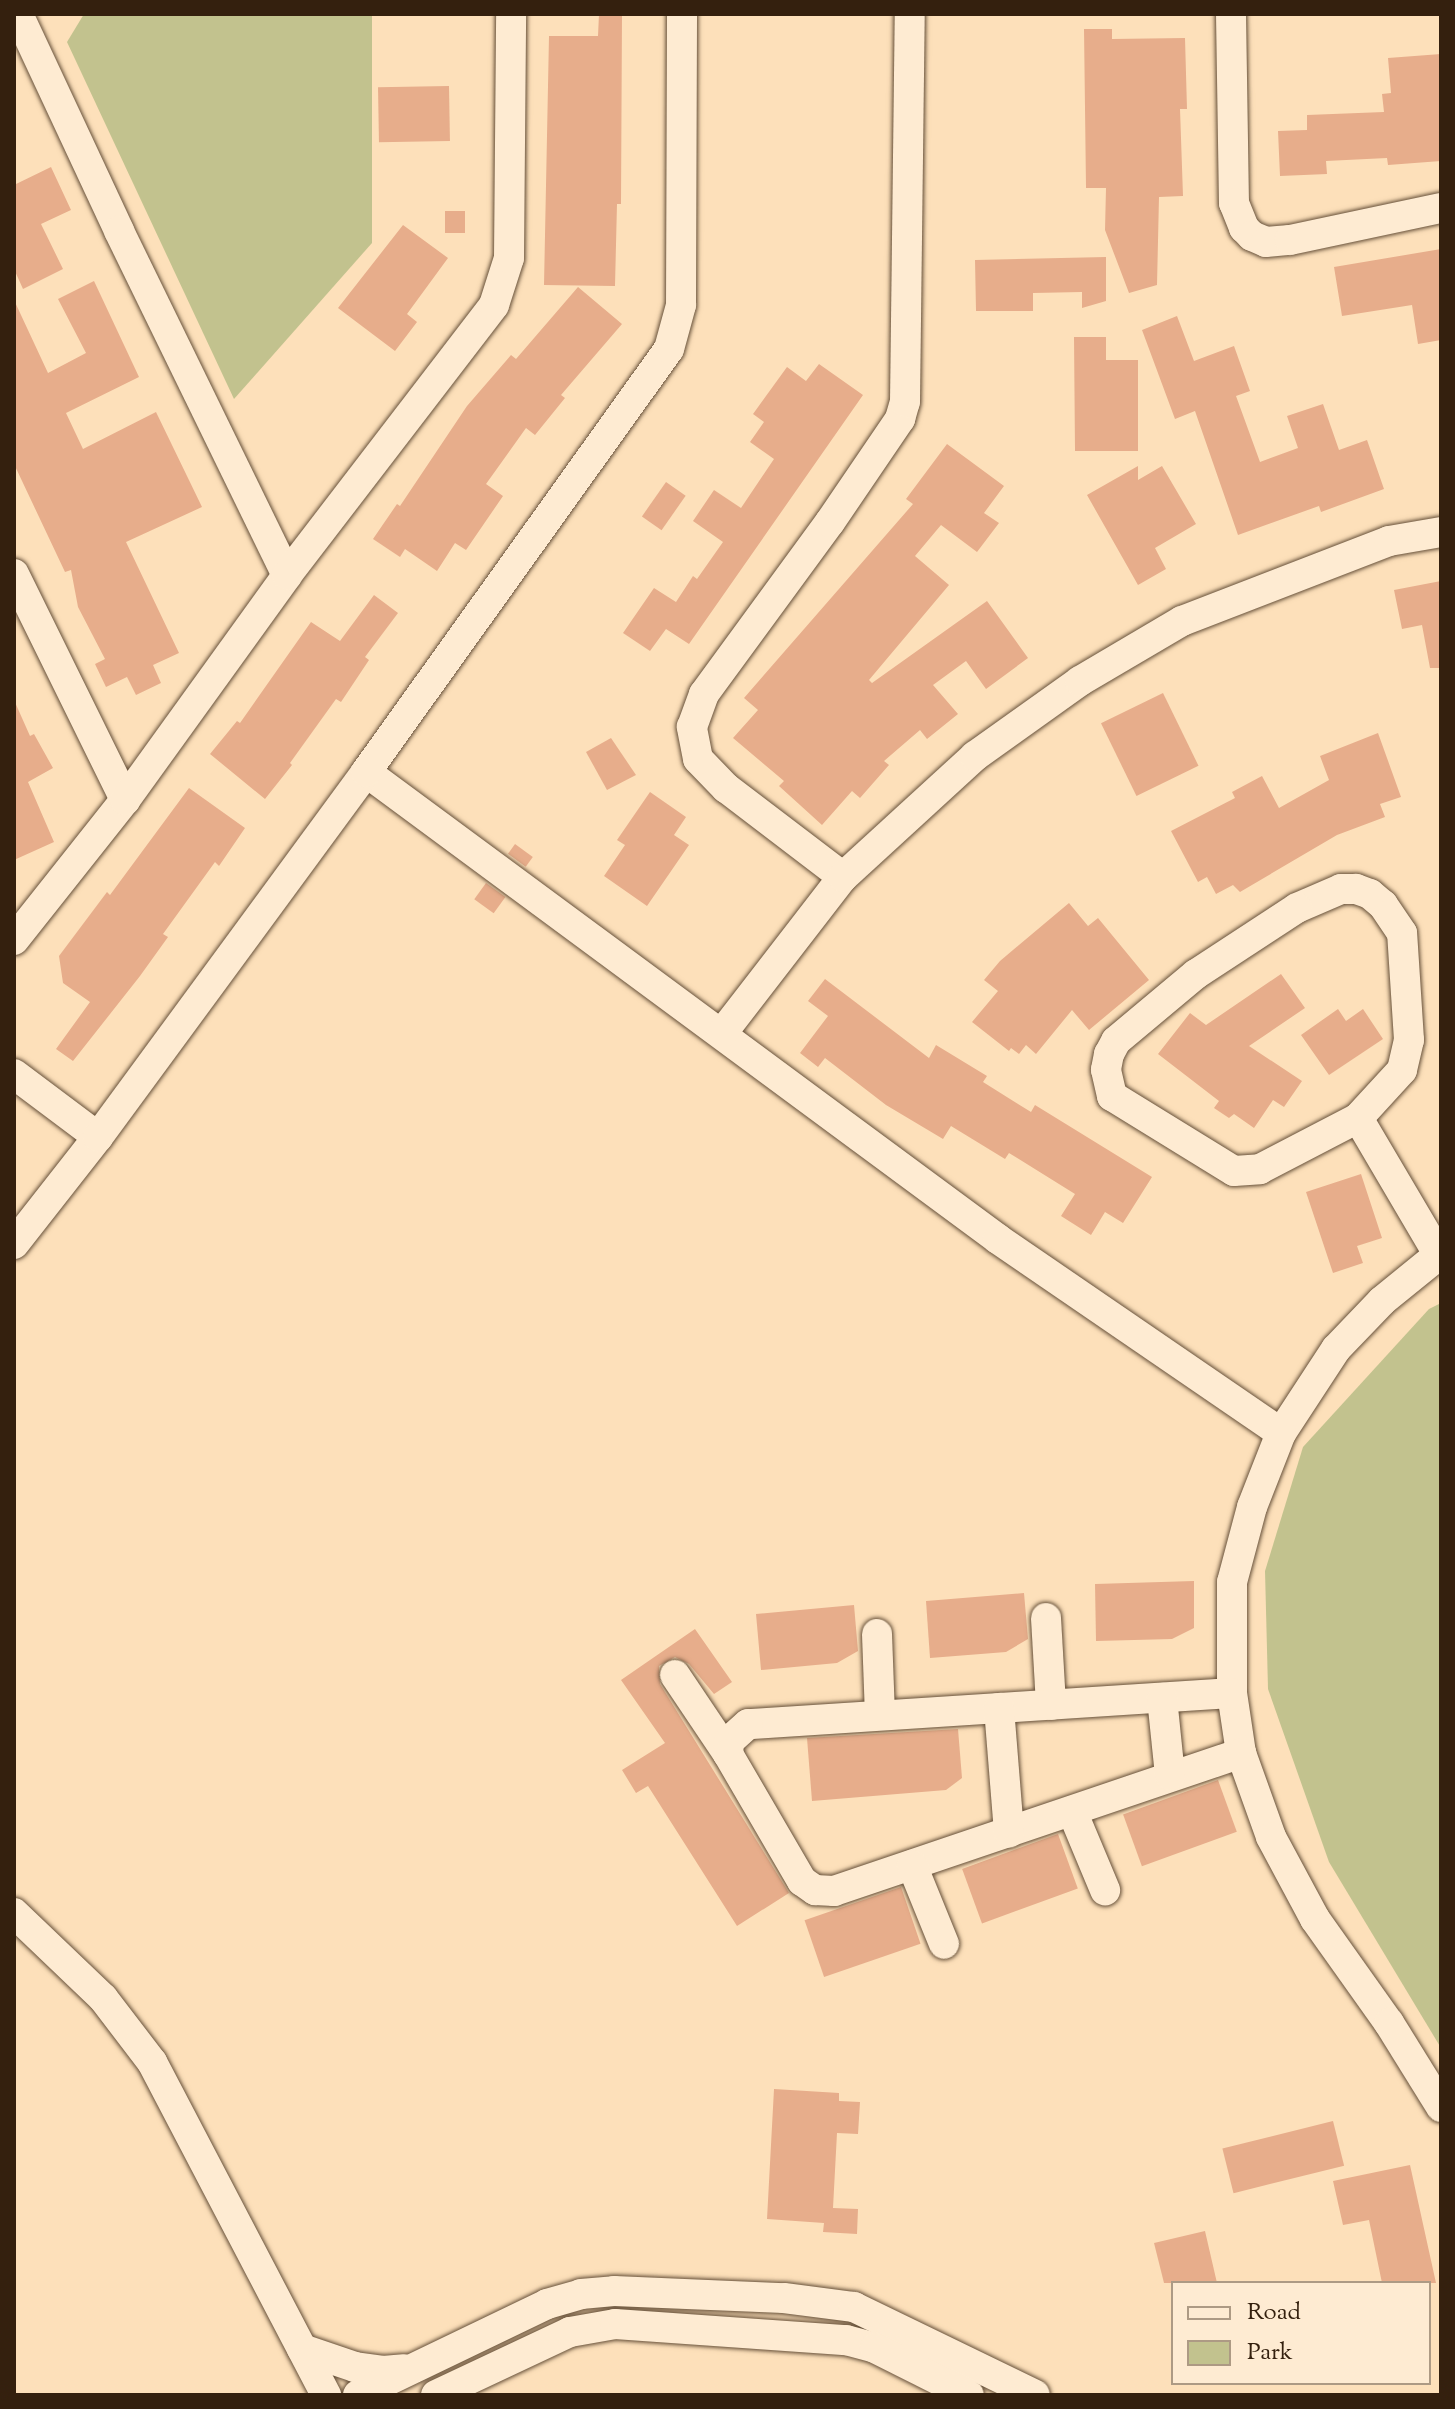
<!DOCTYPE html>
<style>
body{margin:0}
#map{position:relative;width:1455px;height:2409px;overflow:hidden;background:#fde0ba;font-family:"Sorts Mill Goudy",serif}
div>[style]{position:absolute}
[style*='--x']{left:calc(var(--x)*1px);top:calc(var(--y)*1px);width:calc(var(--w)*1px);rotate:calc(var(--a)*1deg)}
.green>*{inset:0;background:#c2c28e}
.building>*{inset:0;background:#e7ad8b;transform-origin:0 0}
.roads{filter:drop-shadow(0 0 2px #665039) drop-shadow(0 0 2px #665039)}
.minor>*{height:30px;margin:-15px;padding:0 15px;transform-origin:15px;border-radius:15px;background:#feebd2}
span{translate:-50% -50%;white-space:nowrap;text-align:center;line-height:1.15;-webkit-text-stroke:6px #feebd2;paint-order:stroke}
.frame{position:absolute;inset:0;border:16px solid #34200e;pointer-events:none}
.legend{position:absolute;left:1171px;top:2281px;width:260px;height:104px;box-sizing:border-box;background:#feebd2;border:2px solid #ad9a84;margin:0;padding:10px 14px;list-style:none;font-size:24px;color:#34200e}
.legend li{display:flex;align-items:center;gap:16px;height:40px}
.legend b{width:40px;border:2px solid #ad9a84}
</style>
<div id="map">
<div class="green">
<div style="clip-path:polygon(84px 14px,372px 14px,372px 243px,234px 399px,67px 42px)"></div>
<div style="clip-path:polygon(1441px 1303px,1441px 2048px,1329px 1862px,1268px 1689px,1265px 1571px,1303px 1447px,1429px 1309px)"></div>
</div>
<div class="building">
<div style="clip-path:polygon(599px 14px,622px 14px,621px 204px,617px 204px,615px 286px,544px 285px,549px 36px,598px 36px)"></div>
<div style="clip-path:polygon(1084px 29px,1112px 29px,1112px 39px,1185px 38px,1187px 109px,1180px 109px,1183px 196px,1159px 197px,1157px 285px,1129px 293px,1105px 230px,1106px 188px,1086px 188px)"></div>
<div style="clip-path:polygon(1441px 54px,1441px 161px,1388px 165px,1387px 158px,1326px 161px,1327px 174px,1280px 176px,1278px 131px,1307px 130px,1307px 115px,1384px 112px,1382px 94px,1391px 93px,1388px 58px)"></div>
<div style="left:449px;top:86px;width:55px;height:71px;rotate:89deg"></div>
<div style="clip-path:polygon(51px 167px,71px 210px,41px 224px,63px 269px,23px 289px,14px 269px,14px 185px)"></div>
<div style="left:445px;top:211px;width:20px;height:22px"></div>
<div style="clip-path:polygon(403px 225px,448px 258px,407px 314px,417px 322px,395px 351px,338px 308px)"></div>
<div style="clip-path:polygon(1441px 249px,1441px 340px,1418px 344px,1412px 305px,1342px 316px,1334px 267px)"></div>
<div style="clip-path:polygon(1106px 257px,1106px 301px,1082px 308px,1082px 292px,1033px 293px,1033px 311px,976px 311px,975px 260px)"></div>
<div style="clip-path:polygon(94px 281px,139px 377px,66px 413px,83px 449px,156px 412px,202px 507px,126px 542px,179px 653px,153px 665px,161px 683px,136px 695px,127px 677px,106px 687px,95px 664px,105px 659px,78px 607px,71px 570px,65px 572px,14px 464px,14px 300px,48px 373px,86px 353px,58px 299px)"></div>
<div style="clip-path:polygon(578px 287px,622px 324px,561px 395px,565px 398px,535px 435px,526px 428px,486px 484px,503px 496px,466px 550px,455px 543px,437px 571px,405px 549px,400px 557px,373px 539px,397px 504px,400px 506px,467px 406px,511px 355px,516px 359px)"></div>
<div style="clip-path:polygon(1177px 316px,1194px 361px,1234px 346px,1250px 391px,1236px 396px,1260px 462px,1298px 448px,1287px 416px,1323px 404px,1339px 450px,1367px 440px,1384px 489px,1321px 512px,1319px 506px,1238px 535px,1195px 411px,1175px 419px,1142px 330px)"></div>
<div style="clip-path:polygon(1074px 337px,1106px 337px,1106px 360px,1138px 360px,1138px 451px,1075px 451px)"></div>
<div style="clip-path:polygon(819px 364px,863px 395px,689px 644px,666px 629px,650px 651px,623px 633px,654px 588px,676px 602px,693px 576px,697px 579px,723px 542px,693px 521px,714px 490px,741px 508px,774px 459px,750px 442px,764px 422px,753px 414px,787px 367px,806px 381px)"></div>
<div style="clip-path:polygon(947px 444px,1004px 486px,984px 513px,999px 523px,977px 552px,941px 525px,915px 556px,949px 585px,869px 680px,872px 683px,987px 601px,1028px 658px,986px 689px,966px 661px,933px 685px,958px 714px,927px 739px,920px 730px,884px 761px,889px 765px,860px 798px,852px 791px,822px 825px,779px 786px,784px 781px,733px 738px,758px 710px,744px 698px,913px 504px,906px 499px)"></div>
<div style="clip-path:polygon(1138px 466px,1138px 480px,1162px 466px,1196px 524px,1155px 548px,1166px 569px,1138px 585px,1087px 495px)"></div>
<div style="left:666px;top:482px;width:24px;height:42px;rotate:35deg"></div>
<div style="clip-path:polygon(1441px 581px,1441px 668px,1430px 668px,1422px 625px,1402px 629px,1394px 590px)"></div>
<div style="clip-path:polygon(374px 595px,398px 613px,365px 657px,369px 660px,341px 702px,336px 699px,290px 763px,292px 765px,265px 799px,210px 754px,237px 721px,240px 723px,311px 622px,340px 641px)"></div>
<div style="left:1163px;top:693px;width:81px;height:69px;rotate:64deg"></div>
<div style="clip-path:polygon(14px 700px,30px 736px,34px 734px,53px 768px,28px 782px,54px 842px,14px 860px)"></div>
<div style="clip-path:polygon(1378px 733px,1401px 797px,1380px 804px,1385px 817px,1337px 835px,1240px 892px,1233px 885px,1216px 894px,1207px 877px,1198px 882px,1171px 831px,1235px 798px,1232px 792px,1262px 776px,1279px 808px,1329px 780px,1320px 756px)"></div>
<div style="clip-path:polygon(611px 738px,636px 775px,607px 790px,586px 752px)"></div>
<div style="clip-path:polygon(189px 788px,245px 828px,219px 866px,215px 862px,163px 934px,168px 937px,140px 976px,73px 1061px,56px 1049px,90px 1002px,63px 983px,59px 956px,107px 892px,110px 895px)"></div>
<div style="clip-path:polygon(650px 792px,686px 817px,674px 835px,689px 845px,647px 906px,604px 876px,625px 845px,617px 840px)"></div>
<div style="left:515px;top:844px;width:22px;height:12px;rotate:36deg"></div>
<div style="left:486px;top:883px;width:24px;height:20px;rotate:36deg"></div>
<div style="clip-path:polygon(1069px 903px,1088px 926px,1098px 918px,1149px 980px,1089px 1030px,1072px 1010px,1036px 1054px,1026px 1045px,1019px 1054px,1011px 1048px,1009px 1051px,972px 1022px,998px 991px,984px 980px,1000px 961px)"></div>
<div style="clip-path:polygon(1281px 974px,1305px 1008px,1249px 1046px,1302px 1081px,1284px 1107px,1273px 1100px,1254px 1128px,1234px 1114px,1229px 1118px,1214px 1108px,1219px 1101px,1158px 1054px,1190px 1013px,1206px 1025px)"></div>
<div style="clip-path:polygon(825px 979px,929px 1058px,936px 1045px,987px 1076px,983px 1082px,1031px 1112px,1035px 1105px,1152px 1177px,1123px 1223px,1105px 1212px,1091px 1235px,1061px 1216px,1075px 1194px,1009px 1153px,1005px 1159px,951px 1126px,943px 1139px,886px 1105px,825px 1058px,818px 1067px,800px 1053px,828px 1016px,808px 1001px)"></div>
<div style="clip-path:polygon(1338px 1009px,1346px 1021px,1363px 1009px,1383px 1039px,1329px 1075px,1301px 1035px)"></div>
<div style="clip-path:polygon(1361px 1174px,1382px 1238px,1357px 1246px,1363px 1263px,1333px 1273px,1306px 1192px)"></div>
<div style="clip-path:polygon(1194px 1581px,1194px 1628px,1172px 1639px,1096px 1641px,1095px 1584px)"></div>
<div style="clip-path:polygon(1024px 1593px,1028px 1639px,1006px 1652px,930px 1658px,926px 1601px)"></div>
<div style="clip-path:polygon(854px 1605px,858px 1651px,837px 1663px,761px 1670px,756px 1614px)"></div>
<div style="clip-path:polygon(695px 1629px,732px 1682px,714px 1694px,689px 1664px,675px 1657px,659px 1666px,660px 1684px,789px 1893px,737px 1926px,648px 1786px,636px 1793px,622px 1770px,665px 1743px,621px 1680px)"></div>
<div style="clip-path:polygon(958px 1729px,962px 1778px,946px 1790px,812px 1801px,807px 1738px)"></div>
<div style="left:1218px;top:1780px;width:55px;height:101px;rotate:70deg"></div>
<div style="left:1058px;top:1834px;width:58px;height:102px;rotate:70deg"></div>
<div style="left:901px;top:1887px;width:60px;height:102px;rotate:71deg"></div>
<div style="clip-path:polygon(774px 2089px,839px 2093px,839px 2101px,860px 2102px,858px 2134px,837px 2133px,833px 2208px,858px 2209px,857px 2234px,823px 2232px,824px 2223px,767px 2219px)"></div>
<div style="left:1333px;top:2121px;width:46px;height:114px;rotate:76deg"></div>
<div style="clip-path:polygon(1410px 2165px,1436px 2283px,1382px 2283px,1369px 2220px,1343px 2225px,1333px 2181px)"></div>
<div style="clip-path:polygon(1205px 2231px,1217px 2283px,1164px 2283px,1154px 2243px)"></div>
</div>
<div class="roads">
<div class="minor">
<div style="--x:18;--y:14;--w:239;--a:65"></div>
<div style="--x:119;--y:231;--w:383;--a:64"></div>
<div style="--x:1231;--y:14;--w:189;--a:89.1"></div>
<div style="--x:1234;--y:203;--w:27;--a:68"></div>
<div style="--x:1244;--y:228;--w:11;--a:45"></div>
<div style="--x:1252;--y:236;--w:15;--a:23"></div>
<div style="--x:1266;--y:242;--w:24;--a:-5"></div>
<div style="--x:1290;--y:240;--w:154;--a:-12"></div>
<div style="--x:14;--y:574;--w:252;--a:63.8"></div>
<div style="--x:366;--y:772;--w:786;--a:36.46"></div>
<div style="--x:998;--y:1239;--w:343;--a:34.4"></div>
<div style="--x:843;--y:877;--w:147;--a:-142.7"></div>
<div style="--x:726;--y:788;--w:40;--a:-134"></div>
<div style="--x:698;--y:759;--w:33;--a:-101"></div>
<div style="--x:692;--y:727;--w:35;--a:-70"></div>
<div style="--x:704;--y:694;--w:213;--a:-53.8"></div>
<div style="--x:830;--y:522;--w:125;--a:-55.8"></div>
<div style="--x:900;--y:419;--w:18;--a:-74"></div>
<div style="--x:905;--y:402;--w:388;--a:-89.3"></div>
<div style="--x:14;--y:940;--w:179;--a:-51.6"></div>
<div style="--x:125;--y:800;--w:277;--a:-54.2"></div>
<div style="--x:287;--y:575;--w:340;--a:-52.5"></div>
<div style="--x:494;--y:305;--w:49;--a:-72.3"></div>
<div style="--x:509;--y:258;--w:244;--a:-89.5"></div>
<div style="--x:723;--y:1032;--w:196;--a:-52.3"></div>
<div style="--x:843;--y:877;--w:179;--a:-42.5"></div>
<div style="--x:975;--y:756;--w:129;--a:-35.5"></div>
<div style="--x:1080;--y:681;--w:118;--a:-30.5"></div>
<div style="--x:1182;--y:621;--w:222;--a:-21.1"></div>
<div style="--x:1389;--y:541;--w:53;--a:-9.8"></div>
<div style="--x:14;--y:1074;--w:105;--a:36.9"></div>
<div style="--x:1358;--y:1118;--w:65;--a:-47.5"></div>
<div style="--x:1402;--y:1070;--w:31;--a:-77"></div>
<div style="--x:1409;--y:1040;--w:107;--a:-93.7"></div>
<div style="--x:1402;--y:933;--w:34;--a:-124"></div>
<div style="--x:1383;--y:905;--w:17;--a:-140"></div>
<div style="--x:1370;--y:894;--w:15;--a:-160"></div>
<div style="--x:1356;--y:889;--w:15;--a:180"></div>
<div style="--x:1341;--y:889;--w:48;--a:156.6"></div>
<div style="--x:1297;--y:908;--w:121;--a:146.8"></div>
<div style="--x:1196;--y:974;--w:104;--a:140.1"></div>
<div style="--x:1116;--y:1041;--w:15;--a:118"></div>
<div style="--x:1109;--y:1054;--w:16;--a:101"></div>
<div style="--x:1106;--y:1070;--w:27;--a:77"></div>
<div style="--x:1112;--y:1096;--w:143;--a:31.6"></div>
<div style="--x:1234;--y:1171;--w:26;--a:-4"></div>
<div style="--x:1260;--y:1169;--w:110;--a:-27.5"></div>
<div style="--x:1358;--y:1118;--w:158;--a:59.5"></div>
<div style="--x:14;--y:1244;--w:136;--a:-51.9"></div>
<div style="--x:98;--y:1137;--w:453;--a:-53.7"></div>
<div style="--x:366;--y:772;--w:520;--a:-54.39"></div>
<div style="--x:669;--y:349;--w:46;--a:-74.7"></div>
<div style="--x:681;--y:305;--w:291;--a:-89.8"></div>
<div style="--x:1441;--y:1253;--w:76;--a:140.9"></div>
<div style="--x:1382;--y:1301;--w:66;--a:133.8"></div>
<div style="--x:1336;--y:1349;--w:100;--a:123.2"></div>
<div style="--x:1281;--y:1433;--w:79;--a:111.4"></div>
<div style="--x:1252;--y:1507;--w:78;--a:104.9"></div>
<div style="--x:1232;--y:1582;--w:111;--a:90"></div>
<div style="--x:1232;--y:1693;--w:61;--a:81.5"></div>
<div style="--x:1241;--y:1753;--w:89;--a:70.3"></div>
<div style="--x:1271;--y:1837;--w:93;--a:61.8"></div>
<div style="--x:1315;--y:1919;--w:128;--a:54.6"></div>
<div style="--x:1389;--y:2023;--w:99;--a:58.2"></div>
<div style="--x:1046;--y:1618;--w:87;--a:86.7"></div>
<div style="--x:877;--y:1634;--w:81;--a:87.9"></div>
<div style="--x:675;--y:1675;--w:95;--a:56.1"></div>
<div style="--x:1232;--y:1693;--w:485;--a:176.3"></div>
<div style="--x:748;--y:1724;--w:25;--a:138"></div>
<div style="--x:729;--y:1741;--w:13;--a:94"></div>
<div style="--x:728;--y:1754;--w:147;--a:59.8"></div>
<div style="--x:802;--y:1881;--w:16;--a:35"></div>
<div style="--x:815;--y:1890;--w:19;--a:3"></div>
<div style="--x:834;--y:1891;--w:430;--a:-18.7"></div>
<div style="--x:1162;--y:1698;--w:78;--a:84.1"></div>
<div style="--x:999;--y:1708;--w:125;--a:85.4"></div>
<div style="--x:1072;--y:1811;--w:86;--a:67.3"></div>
<div style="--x:912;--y:1865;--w:85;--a:67.9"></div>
<div style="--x:14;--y:1913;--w:123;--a:43.7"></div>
<div style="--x:103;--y:1998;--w:81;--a:52.6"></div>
<div style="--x:152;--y:2062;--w:376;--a:62.4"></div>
<div style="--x:302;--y:2349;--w:56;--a:18.8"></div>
<div style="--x:355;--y:2367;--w:28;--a:8"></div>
<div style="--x:383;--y:2371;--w:21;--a:-5"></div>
<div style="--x:358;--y:2395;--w:210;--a:-25.7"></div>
<div style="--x:547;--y:2304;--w:35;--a:-16"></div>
<div style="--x:581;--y:2294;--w:33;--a:-5"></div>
<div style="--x:614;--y:2291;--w:170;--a:2.4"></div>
<div style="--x:784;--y:2298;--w:71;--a:7.3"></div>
<div style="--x:854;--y:2307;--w:201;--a:25.9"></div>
<div style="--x:436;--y:2395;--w:148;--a:-25.2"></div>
<div style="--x:570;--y:2332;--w:46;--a:-10.1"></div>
<div style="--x:615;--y:2324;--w:232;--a:4"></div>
<div style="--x:846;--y:2340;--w:30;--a:15"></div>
<div style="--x:875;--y:2348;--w:105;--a:26.6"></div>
</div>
</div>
<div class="frame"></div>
<ul class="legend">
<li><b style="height:10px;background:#feebd2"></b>Road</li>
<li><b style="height:22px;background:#c2c28e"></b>Park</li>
</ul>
</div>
